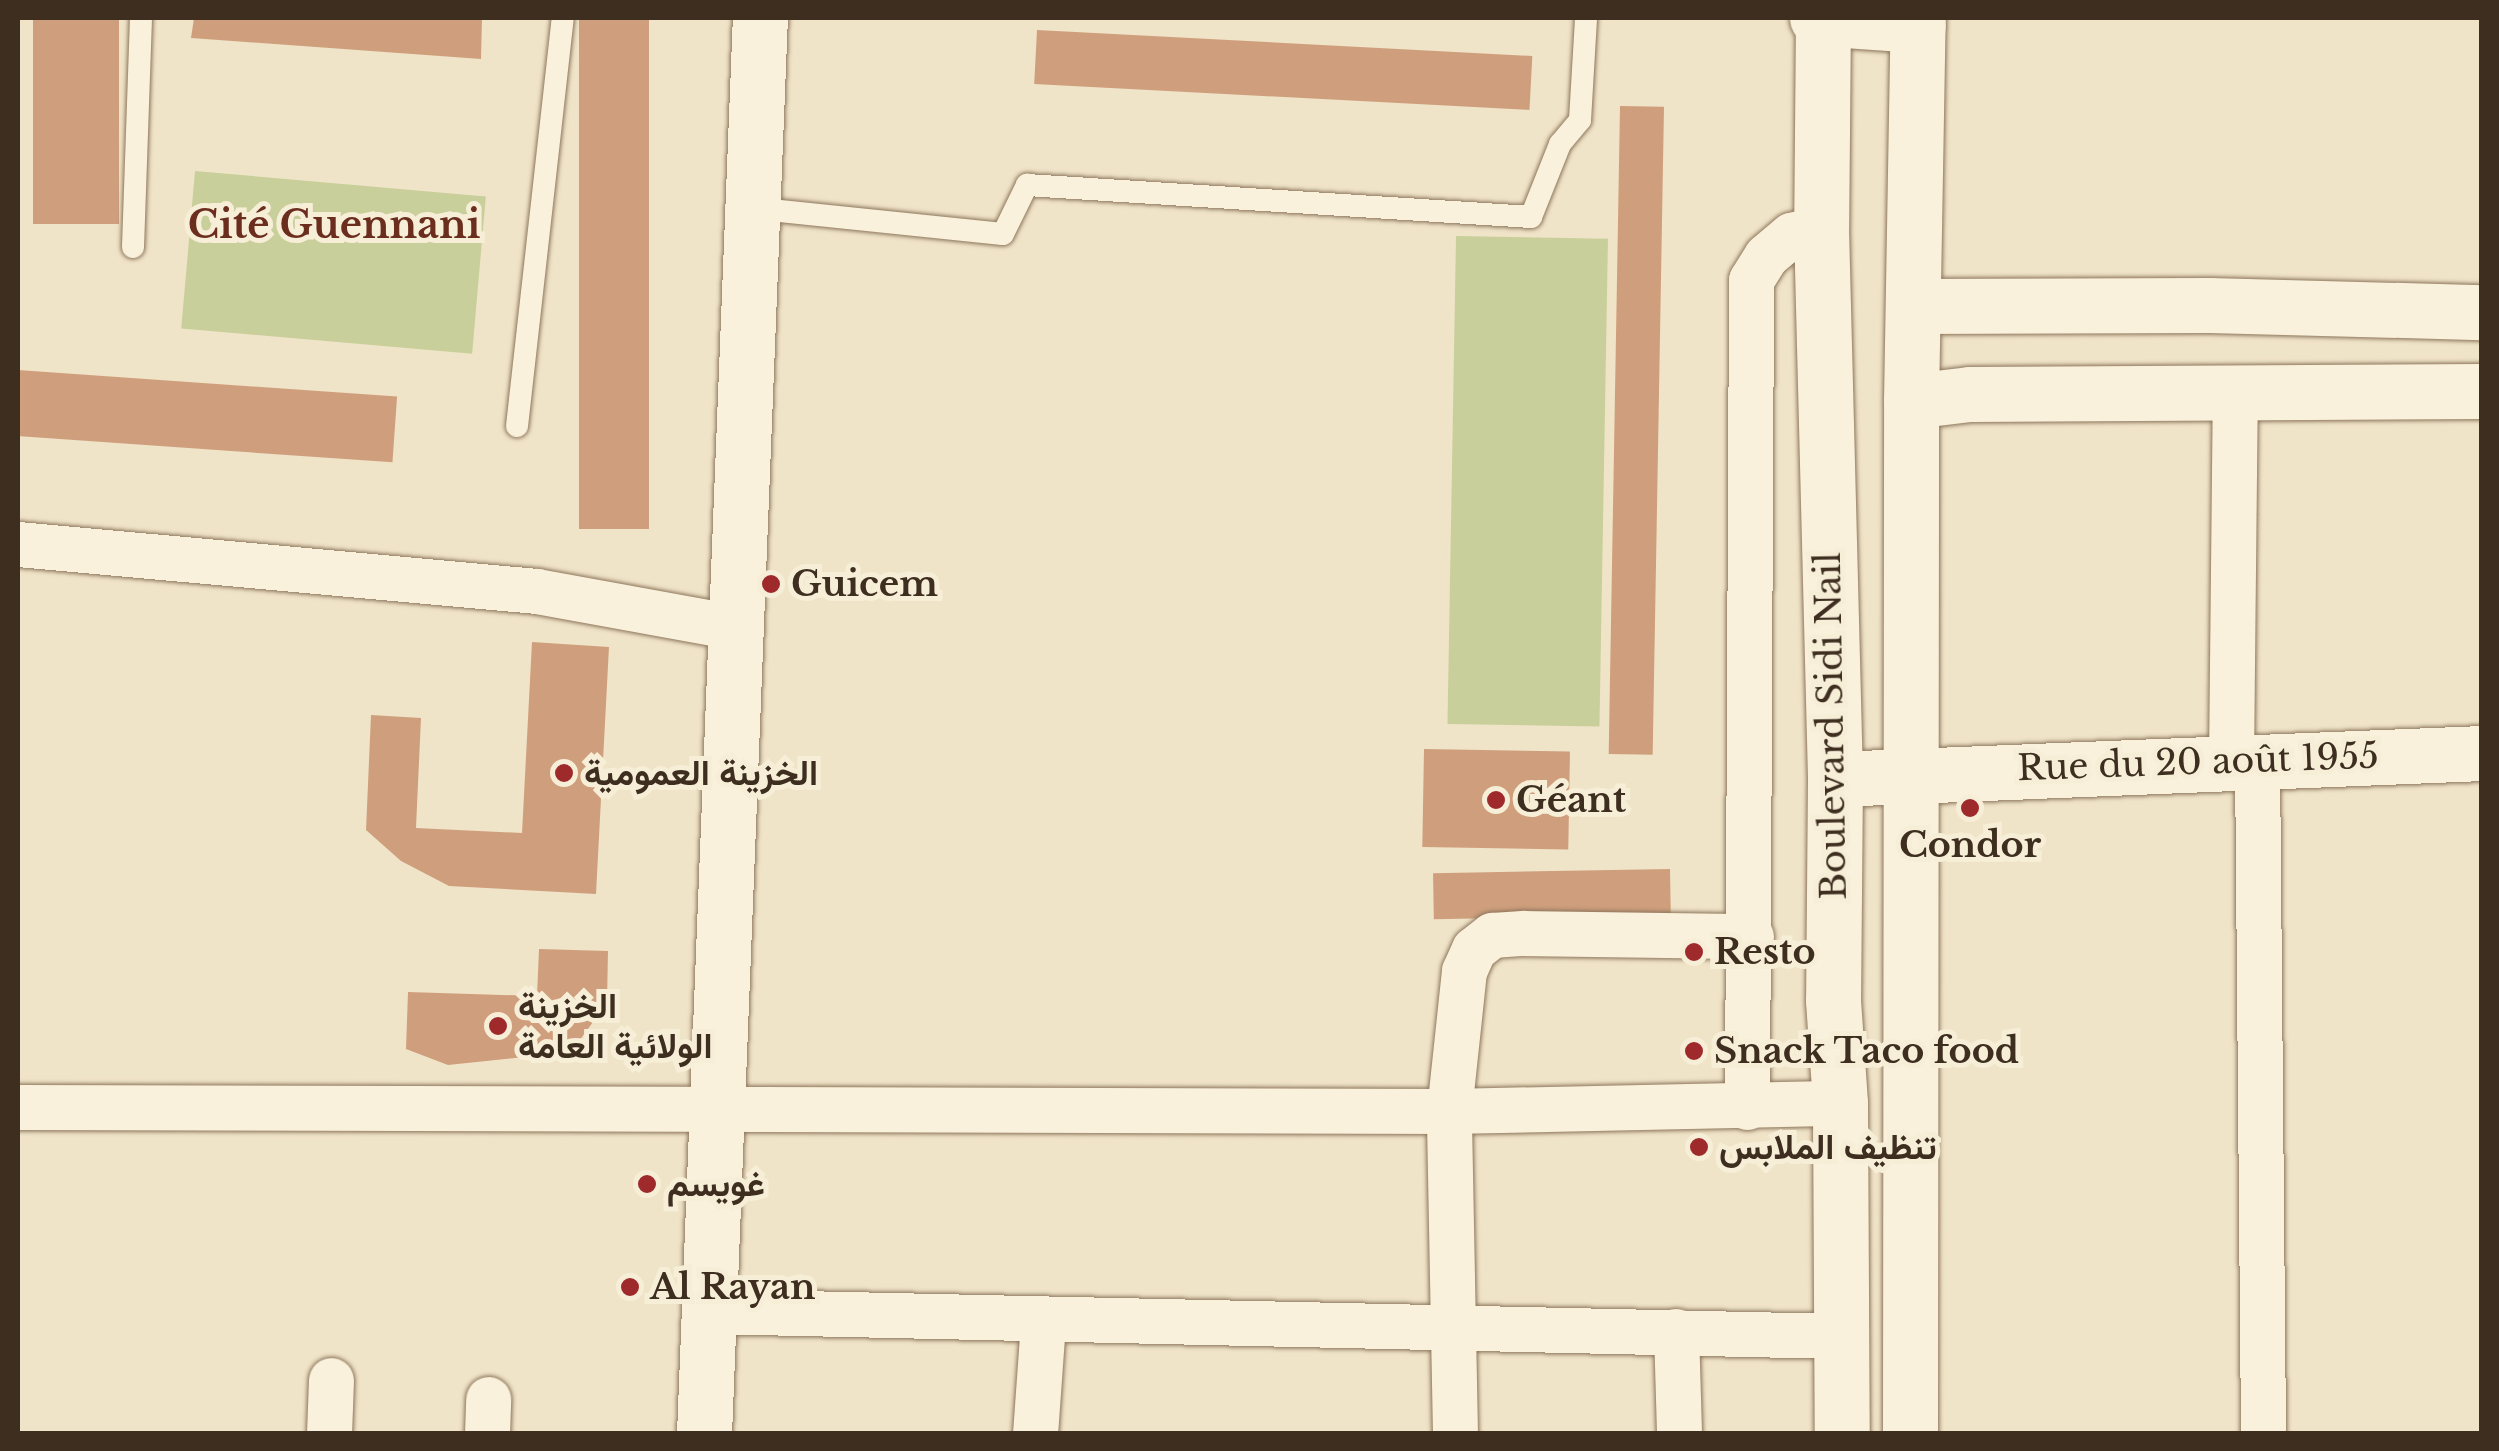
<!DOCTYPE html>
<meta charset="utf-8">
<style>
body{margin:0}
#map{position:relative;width:2499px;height:1451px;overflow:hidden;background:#f0e4c8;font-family:"Libre Baskerville",Vazirmatn,serif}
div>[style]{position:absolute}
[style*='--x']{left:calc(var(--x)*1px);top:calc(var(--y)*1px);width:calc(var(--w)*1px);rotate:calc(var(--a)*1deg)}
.green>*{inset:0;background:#c9cf9b;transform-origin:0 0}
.building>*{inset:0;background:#cf9f7d;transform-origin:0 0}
.roads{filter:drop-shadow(0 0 2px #8d765c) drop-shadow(0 0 2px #8d765c)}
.service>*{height:22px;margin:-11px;padding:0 11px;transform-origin:11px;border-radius:11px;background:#faf1dc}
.minor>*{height:45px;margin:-22.5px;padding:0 22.5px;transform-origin:22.5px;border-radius:22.5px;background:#faf1dc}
.tertiary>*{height:55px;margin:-27.5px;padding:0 27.5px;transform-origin:27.5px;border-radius:27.5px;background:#faf1dc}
.secondary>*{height:55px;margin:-27.5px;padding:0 27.5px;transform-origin:27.5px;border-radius:27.5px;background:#faf1dc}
.dots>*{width:28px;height:28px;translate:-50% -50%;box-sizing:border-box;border:5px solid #f7eed8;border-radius:50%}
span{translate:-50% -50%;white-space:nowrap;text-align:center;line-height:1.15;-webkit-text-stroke:10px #f7eed8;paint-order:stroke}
.poi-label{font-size:35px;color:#3d2e20;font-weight:700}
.left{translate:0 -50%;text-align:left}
.street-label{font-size:35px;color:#3d2e20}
.neighbourhood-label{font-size:38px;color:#6b2e1e;font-weight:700}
.frame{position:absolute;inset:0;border:20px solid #3d2e20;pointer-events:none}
</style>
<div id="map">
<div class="green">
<div style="left:195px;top:171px;width:292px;height:158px;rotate:5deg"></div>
<div style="left:1456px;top:236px;width:152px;height:488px;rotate:1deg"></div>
</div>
<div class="building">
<div style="left:33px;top:18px;width:86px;height:206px"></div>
<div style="clip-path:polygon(194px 18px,482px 18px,481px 59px,191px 38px)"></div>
<div style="left:579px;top:18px;width:70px;height:511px"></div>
<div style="left:1037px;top:30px;width:496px;height:54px;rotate:3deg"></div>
<div style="left:1620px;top:106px;width:44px;height:648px;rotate:1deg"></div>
<div style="left:18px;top:370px;width:380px;height:66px;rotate:4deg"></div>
<div style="clip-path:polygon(532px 642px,609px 647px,596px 894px,449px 886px,401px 861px,366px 830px,371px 715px,421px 718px,416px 828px,522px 833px)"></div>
<div style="left:1424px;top:749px;width:146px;height:98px;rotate:1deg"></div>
<div style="left:1670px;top:869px;width:46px;height:237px;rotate:89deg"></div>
<div style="clip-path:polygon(539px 949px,608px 951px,607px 1003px,571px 1052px,448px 1065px,406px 1049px,408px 992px,537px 996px)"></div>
</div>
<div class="roads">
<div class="service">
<div style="--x:751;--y:208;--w:253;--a:5.9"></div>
<div style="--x:1003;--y:234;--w:55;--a:-63.9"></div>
<div style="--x:1027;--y:185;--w:505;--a:3.63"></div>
<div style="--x:1531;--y:217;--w:79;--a:-68.3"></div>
<div style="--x:1560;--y:144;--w:31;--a:-50"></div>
<div style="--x:1580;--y:120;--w:102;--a:-86.6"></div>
<div style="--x:133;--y:247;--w:229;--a:-88"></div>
<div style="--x:517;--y:426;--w:411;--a:-83.6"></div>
</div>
<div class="minor">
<div style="--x:18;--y:544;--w:520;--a:5.18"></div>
<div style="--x:536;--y:591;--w:201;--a:10.3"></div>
<div style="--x:2257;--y:759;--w:675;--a:89.49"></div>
<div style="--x:2231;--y:760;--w:370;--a:-89.4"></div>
<div style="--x:18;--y:1107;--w:1431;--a:0.16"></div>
<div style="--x:1449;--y:1111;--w:391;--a:-1.2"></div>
<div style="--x:1747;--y:1107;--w:827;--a:-89.72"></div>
<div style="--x:1751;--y:280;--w:28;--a:-58"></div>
<div style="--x:1766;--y:256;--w:33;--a:-40"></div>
<div style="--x:1791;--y:235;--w:31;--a:-13"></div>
<div style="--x:710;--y:1311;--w:1130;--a:1.27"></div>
<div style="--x:1676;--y:1331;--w:103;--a:88.3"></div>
<div style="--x:329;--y:1434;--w:54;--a:-87.9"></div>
<div style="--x:487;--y:1434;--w:35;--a:-88"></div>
<div style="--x:1035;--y:1434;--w:112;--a:-85.9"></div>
<div style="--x:1455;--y:1434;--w:323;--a:-91.1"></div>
<div style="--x:1449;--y:1111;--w:141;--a:-83.9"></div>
<div style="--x:1464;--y:971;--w:24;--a:-66"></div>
<div style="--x:1474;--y:949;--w:23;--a:-38"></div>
<div style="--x:1492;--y:935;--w:31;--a:-4"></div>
<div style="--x:1523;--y:933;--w:228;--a:0.8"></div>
</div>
<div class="tertiary">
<div style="--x:1817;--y:18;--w:101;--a:4"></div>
<div style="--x:1913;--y:306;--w:296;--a:-0.2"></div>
<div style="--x:2209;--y:305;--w:273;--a:1.5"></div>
<div style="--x:1911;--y:401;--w:59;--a:-6.8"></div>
<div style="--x:1970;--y:394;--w:512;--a:-0.34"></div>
<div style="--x:1835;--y:779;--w:648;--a:-2.3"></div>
<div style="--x:704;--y:1434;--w:1417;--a:-87.74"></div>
</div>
<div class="secondary">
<div style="--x:1823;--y:18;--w:210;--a:90.5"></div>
<div style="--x:1821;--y:228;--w:551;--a:88.54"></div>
<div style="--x:1835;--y:779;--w:221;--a:90.5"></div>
<div style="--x:1833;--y:1000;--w:103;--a:86.1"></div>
<div style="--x:1840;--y:1103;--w:331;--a:89.7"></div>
<div style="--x:1910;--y:1434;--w:1033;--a:-89.94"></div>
<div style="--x:1911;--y:401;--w:383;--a:-89"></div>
</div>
</div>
<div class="dots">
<div style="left:771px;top:584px;background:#9e2a2b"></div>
<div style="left:564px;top:773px;background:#9e2a2b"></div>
<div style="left:1496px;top:800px;background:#9e2a2b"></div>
<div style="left:1970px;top:808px;background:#9e2a2b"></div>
<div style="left:1694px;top:952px;background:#9e2a2b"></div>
<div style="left:498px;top:1026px;background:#9e2a2b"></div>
<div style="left:1694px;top:1051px;background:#9e2a2b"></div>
<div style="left:1699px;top:1147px;background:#9e2a2b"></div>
<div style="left:647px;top:1184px;background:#9e2a2b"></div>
<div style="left:630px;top:1287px;background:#9e2a2b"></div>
</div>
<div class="poi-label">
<span class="left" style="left:791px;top:584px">Guicem</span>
<span class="left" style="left:584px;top:773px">الخزينة العمومية</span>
<span class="left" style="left:1516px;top:800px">Géant</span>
<span style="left:1970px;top:845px">Condor</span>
<span class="left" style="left:1714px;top:952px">Resto</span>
<span class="left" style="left:518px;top:1026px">الخزينة<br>الولائية العامة</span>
<span class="left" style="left:1714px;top:1051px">Snack Taco food</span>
<span class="left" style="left:1719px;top:1147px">تنظيف الملابس</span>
<span class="left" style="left:667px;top:1184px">غويسم</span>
<span class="left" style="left:650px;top:1287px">Al Rayan</span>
</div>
<div class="street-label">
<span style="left:1831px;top:726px;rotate:-91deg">Boulevard Sidi Nail</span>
<span style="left:2198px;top:762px;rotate:-2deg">Rue du 20 août 1955</span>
</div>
<div class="neighbourhood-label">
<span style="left:334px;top:225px">Cité Guennani</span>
</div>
<div class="frame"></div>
</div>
